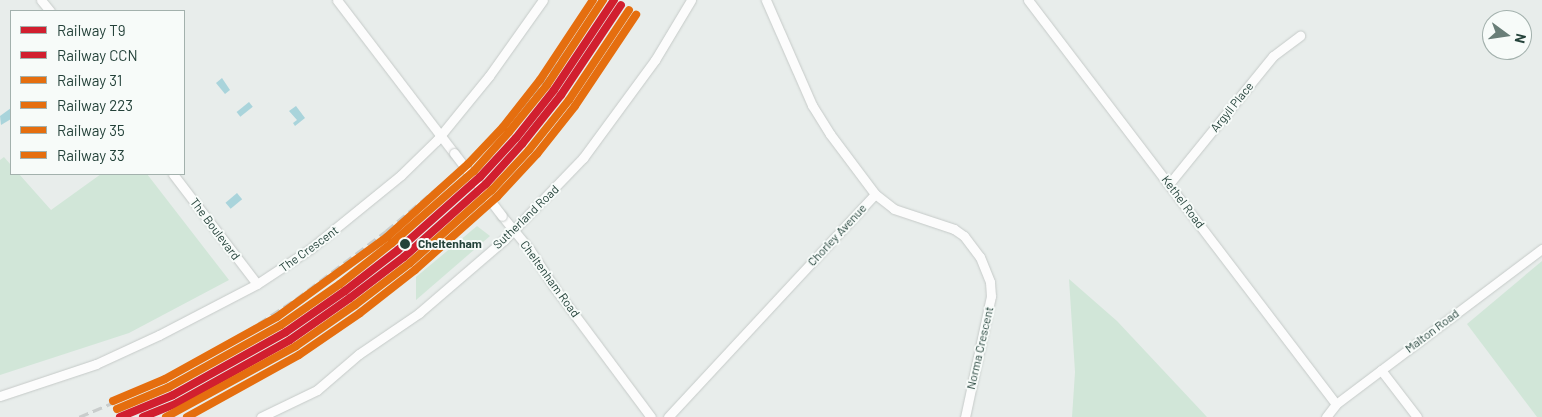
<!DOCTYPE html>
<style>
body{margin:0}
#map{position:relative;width:1542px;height:417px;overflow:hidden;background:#e8edeb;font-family:Barlow,sans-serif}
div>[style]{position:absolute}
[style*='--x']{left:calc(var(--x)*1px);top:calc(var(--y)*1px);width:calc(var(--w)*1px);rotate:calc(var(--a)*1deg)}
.green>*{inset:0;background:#d1e6d8}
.water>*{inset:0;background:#a9d4db;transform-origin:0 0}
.roads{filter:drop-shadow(0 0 1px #c5cac8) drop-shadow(0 0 1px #c5cac8)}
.street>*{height:9px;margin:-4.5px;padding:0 4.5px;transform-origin:4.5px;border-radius:4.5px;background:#fcfcfc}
.rail>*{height:3px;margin-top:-1.5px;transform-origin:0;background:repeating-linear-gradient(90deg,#c9cdcc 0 10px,transparent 0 15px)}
.bridges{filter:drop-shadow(0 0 1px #c5cac8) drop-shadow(0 0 1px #c5cac8)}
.street-bridge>*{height:9px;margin:-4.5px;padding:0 4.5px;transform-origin:4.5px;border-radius:4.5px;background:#fcfcfc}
.rail-1>*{height:8px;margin:-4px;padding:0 4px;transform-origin:4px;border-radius:4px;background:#d11f2f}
.rail-2>*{height:8px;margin:-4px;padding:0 4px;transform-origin:4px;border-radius:4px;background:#d11f2f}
.rail-3>*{height:8px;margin:-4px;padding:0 4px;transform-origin:4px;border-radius:4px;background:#e56e0f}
.rail-4>*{height:8px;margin:-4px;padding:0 4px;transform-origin:4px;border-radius:4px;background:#e56e0f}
.rail-5>*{height:8px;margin:-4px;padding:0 4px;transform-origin:4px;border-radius:4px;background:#e56e0f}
.rail-6>*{height:8px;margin:-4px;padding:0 4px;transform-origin:4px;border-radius:4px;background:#e56e0f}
.dots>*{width:14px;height:14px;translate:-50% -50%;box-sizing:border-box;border:2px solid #f7fbf9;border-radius:50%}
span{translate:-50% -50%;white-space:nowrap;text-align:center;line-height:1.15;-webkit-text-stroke:4px #f7fbf9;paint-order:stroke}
.street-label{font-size:12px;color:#24423a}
.stop-label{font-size:12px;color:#24423a;font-weight:700}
.left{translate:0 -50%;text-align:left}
.legend{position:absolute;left:10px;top:10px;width:175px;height:165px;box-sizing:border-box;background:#f7fbf9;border:1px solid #a3b1ad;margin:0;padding:6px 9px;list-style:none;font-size:15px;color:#24423a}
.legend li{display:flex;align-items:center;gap:10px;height:25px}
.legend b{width:25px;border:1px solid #a3b1ad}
.north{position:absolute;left:1482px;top:10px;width:50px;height:50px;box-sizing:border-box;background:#f7fbf9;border:1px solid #a3b1ad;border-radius:50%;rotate:104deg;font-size:14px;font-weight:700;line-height:20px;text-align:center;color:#24423a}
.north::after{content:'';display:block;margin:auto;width:18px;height:22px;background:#697e78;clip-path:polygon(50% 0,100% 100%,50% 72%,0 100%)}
</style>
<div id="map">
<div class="green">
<div style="clip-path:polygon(4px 157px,11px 165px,11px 174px,19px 174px,51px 210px,101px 174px,147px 174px,229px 280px,129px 333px,0 375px,0 160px)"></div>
<div style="clip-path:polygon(477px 226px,490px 236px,416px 300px,416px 277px)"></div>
<div style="clip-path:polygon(1542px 261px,1542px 417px,1537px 417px,1467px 324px)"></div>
<div style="clip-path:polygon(1069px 279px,1117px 321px,1207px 417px,1072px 417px,1075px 372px)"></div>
</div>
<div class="water">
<div style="clip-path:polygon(222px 78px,230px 90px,225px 94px,216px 83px)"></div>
<div style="left:249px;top:102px;width:6px;height:16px;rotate:51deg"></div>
<div style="clip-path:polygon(296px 106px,305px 118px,295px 126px,293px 123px,297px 120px,289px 111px)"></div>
<div style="clip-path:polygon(11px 108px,11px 119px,1px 125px,0 116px)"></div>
<div style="left:237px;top:193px;width:8px;height:15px;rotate:50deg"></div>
</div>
<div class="roads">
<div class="street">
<div style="--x:41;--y:0;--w:14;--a:51"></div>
<div style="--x:337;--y:0;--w:193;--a:52.6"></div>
<div style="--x:1028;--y:0;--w:508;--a:52.68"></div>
<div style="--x:173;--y:174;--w:138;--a:52.6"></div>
<div style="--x:1169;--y:184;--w:165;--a:-50.9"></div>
<div style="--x:1273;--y:56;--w:34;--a:-37"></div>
<div style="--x:875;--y:194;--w:24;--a:38"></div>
<div style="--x:894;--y:209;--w:63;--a:18.4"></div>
<div style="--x:954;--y:229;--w:12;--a:35"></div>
<div style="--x:964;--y:236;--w:26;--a:53"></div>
<div style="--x:980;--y:257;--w:27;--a:68"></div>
<div style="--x:990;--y:282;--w:14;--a:86"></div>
<div style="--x:991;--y:296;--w:124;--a:102.1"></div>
<div style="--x:502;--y:216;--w:44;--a:50.5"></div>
<div style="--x:530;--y:250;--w:44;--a:57"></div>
<div style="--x:554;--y:287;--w:162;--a:53.3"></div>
<div style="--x:1381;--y:370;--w:59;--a:52.5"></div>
<div style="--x:0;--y:396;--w:101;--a:-18.4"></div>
<div style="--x:96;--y:364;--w:69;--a:-24.7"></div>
<div style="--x:159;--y:335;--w:110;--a:-27.5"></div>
<div style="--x:257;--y:284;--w:64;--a:-33.4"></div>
<div style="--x:310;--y:249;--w:117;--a:-39.1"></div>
<div style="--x:401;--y:175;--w:49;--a:-44.2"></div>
<div style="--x:436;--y:141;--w:84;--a:-50.8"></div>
<div style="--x:489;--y:76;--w:93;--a:-54.6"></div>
<div style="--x:261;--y:417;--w:62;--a:-25.7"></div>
<div style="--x:317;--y:390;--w:55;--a:-40.6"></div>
<div style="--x:359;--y:354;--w:73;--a:-34.3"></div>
<div style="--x:419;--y:313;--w:112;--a:-40.7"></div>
<div style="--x:504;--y:240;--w:114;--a:-46.1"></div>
<div style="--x:583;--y:158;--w:122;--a:-53.7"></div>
<div style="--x:655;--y:60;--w:70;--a:-59"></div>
<div style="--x:668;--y:417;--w:304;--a:-47.1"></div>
<div style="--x:875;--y:194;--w:75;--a:-126.9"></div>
<div style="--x:830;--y:134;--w:34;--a:-122"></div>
<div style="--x:812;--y:105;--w:115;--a:-113.7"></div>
<div style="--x:1326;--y:417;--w:16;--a:-52"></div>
<div style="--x:1336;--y:404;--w:258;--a:-37"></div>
</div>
</div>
<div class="rail">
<div style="--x:79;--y:417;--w:82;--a:-22.8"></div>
<div style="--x:155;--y:385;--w:76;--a:-29.3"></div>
<div style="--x:221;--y:348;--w:90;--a:-33.2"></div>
<div style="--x:296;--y:299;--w:113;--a:-37.1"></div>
<div style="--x:386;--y:231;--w:123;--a:-40"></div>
<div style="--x:480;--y:152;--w:47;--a:-44.1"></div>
<div style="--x:514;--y:119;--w:44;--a:-50.5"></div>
<div style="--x:542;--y:85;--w:104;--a:-54.8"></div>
</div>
<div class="bridges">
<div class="street-bridge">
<div style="--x:454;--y:153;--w:79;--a:52.7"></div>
</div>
</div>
<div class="rail-1">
<div style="--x:120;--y:417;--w:57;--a:-22.5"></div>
<div style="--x:173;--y:395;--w:129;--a:-29.1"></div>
<div style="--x:286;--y:332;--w:72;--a:-34.8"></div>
<div style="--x:345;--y:291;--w:67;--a:-37.7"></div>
<div style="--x:398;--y:250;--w:110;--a:-41.7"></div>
<div style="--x:480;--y:177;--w:53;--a:-47.3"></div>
<div style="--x:516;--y:138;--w:61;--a:-51.6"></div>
<div style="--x:554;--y:90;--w:108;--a:-56.3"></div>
</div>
<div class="rail-2">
<div style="--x:143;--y:417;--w:37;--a:-22"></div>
<div style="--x:177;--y:403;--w:129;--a:-29.1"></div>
<div style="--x:290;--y:340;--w:73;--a:-35"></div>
<div style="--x:350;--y:298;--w:68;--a:-37.2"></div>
<div style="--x:404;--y:257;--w:110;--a:-41.7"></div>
<div style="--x:486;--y:184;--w:54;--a:-48"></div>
<div style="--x:522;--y:144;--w:63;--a:-51.5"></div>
<div style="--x:561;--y:95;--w:108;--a:-56.3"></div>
</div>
<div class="rail-3">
<div style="--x:117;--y:409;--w:56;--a:-22.9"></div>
<div style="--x:169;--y:387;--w:128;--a:-29"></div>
<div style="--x:281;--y:325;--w:72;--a:-34.8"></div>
<div style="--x:340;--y:284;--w:66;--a:-38.3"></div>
<div style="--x:392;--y:243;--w:109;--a:-41.3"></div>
<div style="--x:474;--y:171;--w:52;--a:-48.1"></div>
<div style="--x:509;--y:132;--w:60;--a:-51"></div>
<div style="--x:547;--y:85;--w:102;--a:-56.6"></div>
</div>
<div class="rail-4">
<div style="--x:166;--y:417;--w:148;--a:-28.6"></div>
<div style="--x:296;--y:346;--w:72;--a:-34.8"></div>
<div style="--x:355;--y:305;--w:69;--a:-37.4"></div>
<div style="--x:410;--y:263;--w:110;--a:-41.7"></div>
<div style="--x:492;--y:190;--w:54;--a:-47.2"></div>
<div style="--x:529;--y:150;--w:64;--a:-51.3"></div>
<div style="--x:569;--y:100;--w:108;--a:-56.3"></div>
</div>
<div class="rail-5">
<div style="--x:113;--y:401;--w:56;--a:-22.9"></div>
<div style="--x:165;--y:379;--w:128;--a:-29"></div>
<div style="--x:277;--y:317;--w:136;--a:-36"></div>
<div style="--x:387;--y:237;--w:109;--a:-42"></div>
<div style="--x:468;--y:164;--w:51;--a:-46.6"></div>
<div style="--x:503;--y:127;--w:60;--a:-51.8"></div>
<div style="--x:540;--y:80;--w:96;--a:-56.5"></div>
</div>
<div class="rail-6">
<div style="--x:187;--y:417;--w:128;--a:-29"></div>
<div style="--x:299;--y:355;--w:74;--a:-34.5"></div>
<div style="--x:360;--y:313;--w:70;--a:-38"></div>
<div style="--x:415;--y:270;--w:110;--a:-41.7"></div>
<div style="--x:497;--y:197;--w:59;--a:-47.1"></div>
<div style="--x:537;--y:154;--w:61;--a:-51.6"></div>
<div style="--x:575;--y:106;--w:110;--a:-56.2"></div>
</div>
<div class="dots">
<div style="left:405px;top:244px;background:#24423a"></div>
</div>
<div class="street-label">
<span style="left:1232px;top:107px;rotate:-51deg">Argyll Place</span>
<span style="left:1183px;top:202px;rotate:53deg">Kethel Road</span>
<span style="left:526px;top:217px;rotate:-44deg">Sutherland Road</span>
<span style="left:215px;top:229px;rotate:53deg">The Boulevard</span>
<span style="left:837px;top:235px;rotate:-47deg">Chorley Avenue</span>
<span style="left:309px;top:249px;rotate:-36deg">The Crescent</span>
<span style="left:550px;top:279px;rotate:54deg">Cheltenham Road</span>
<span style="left:1432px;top:331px;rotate:-37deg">Malton Road</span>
<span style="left:980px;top:348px;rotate:-77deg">Norma Crescent</span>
</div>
<div class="stop-label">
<span class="left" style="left:418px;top:244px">Cheltenham</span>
</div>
<ul class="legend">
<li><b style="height:6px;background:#d11f2f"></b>Railway T9</li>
<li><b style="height:6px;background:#d11f2f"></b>Railway CCN</li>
<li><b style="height:6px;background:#e56e0f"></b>Railway 31</li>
<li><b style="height:6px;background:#e56e0f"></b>Railway 223</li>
<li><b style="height:6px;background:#e56e0f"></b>Railway 35</li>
<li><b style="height:6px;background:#e56e0f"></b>Railway 33</li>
</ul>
<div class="north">N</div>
</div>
